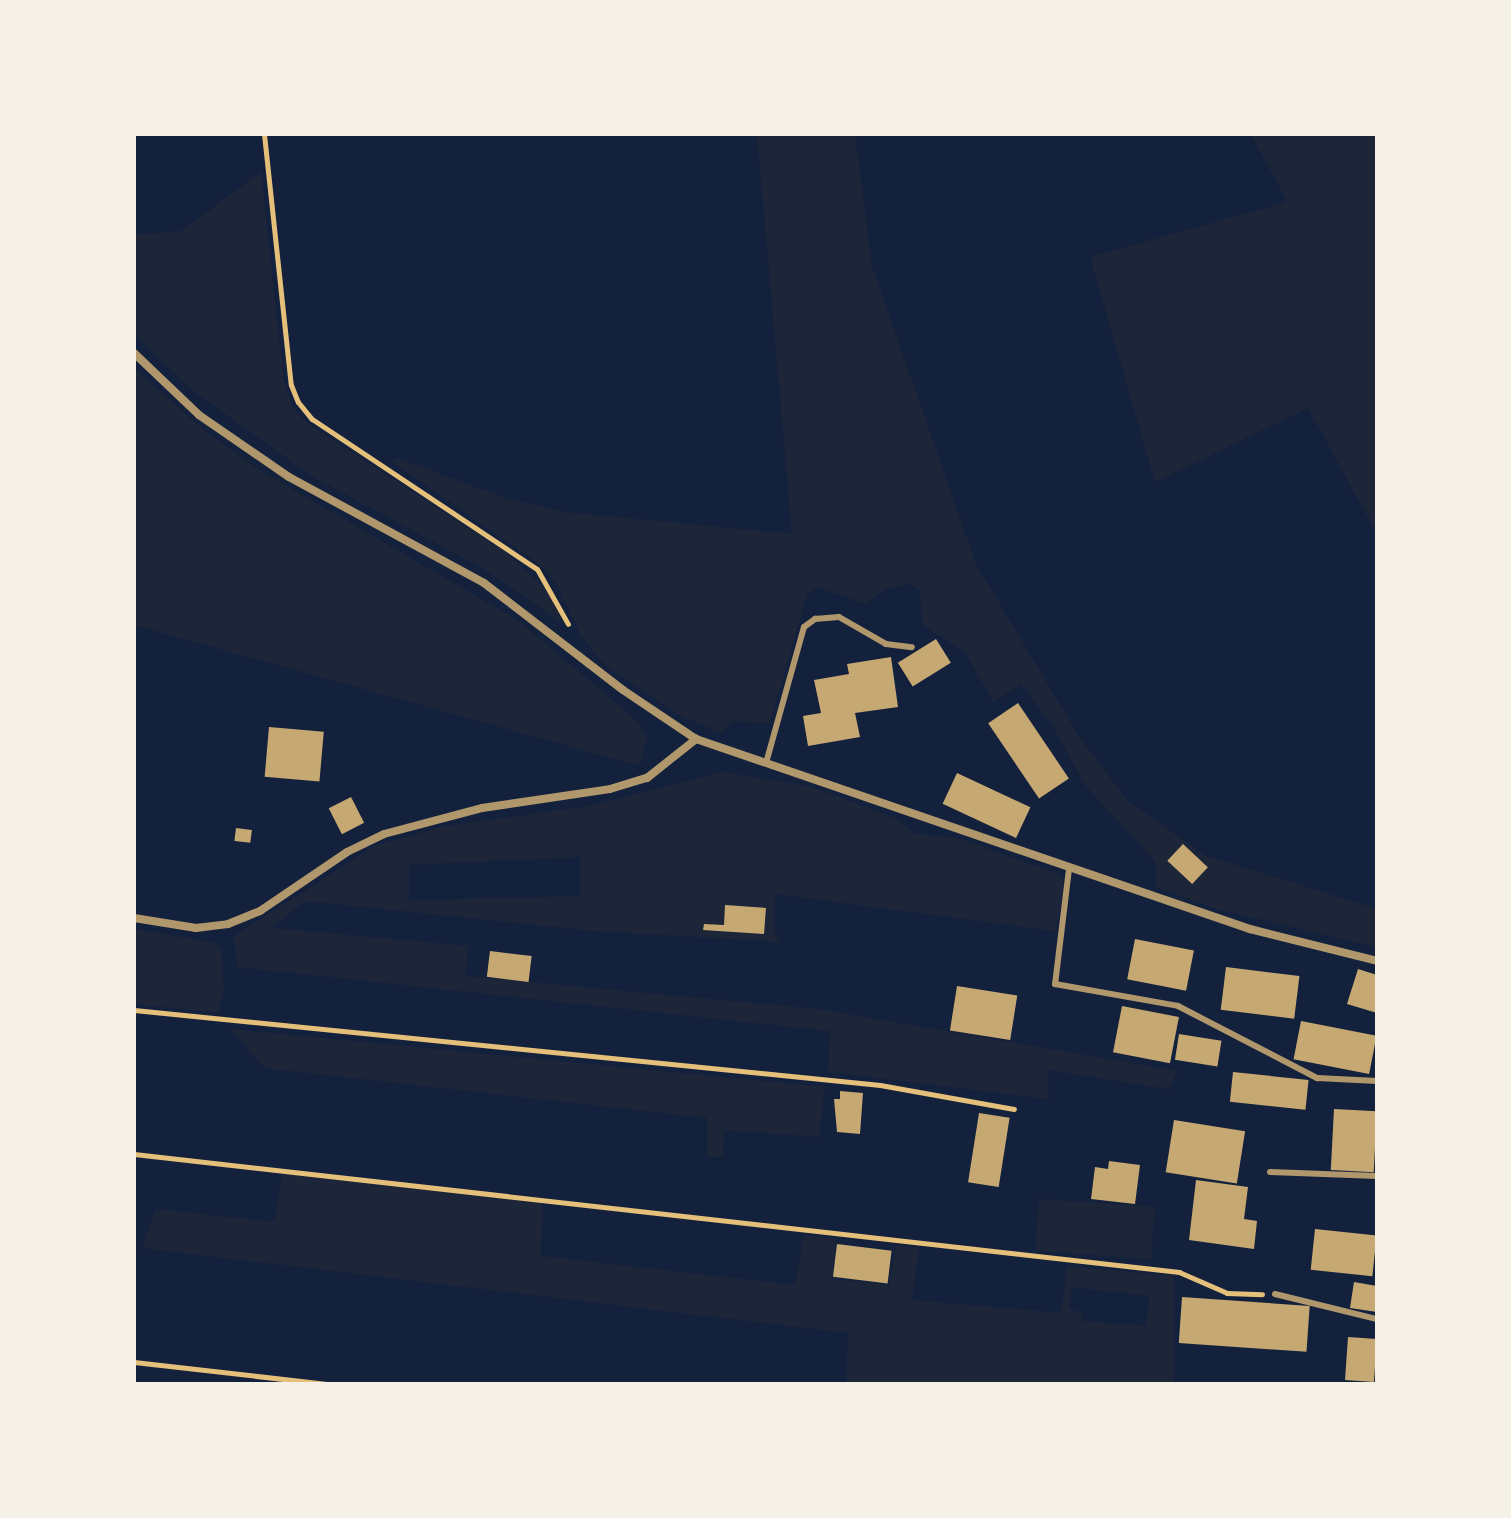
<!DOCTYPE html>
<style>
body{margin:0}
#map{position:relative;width:1511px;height:1518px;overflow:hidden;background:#14213d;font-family:Lato,sans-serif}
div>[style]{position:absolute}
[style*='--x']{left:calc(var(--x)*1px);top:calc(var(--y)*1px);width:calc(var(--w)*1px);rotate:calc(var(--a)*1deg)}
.green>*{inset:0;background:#1d2539;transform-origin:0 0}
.building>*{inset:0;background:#c6a872;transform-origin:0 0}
.path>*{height:5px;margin:-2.5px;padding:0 2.5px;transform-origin:2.5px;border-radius:2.5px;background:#e5c07b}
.service>*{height:6px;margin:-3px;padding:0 3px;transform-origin:3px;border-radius:3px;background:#b1986c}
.minor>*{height:8px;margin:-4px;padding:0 4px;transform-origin:4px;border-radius:4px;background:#b1986c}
span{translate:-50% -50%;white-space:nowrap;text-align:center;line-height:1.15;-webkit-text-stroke:6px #f6f1e7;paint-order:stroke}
.frame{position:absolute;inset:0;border:136px solid #f6f1e7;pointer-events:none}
</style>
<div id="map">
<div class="green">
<div style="clip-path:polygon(757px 134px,855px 134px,872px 266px,976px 564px,1080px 738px,1127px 800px,1204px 855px,1377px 909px,1377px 948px,1214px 908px,1156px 887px,1155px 861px,1086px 786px,1052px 725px,1021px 684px,993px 702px,966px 653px,923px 625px,920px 591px,908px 584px,884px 590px,866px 604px,817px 587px,807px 595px,770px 723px,732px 721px,721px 733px,681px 716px,604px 664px,581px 636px,557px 585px,543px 567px,391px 461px,397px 458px,508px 499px,565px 512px,792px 534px)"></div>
<div style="clip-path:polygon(1251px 134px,1377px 134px,1377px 534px,1308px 408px,1155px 482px,1090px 257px,1287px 202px)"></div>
<div style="clip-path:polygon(261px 172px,284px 383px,294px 409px,308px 424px,505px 552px,549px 592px,562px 623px,484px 569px,312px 476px,196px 393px,134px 335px,134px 235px,181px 231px)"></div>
<div style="clip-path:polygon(134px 368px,205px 431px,261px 471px,519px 621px,637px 721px,647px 735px,640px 766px,134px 625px)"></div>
<div style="clip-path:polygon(evenodd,722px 772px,809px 786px,895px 818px,916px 834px,958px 838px,1060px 875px,1065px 887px,1055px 931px,775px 894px,774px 931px,781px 942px,594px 931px,305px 901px,272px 928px,468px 946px,465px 976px,818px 1009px,1178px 1071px,1168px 1089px,1049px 1070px,1048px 1099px,828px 1072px,830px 1031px,237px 967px,234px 936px,375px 846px,441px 827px,595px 805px,722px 772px,580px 857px,580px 896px,409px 900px,409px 865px,580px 857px)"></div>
<div style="clip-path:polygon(134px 929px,215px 943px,221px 949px,224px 989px,219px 1013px,134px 1004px)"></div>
<div style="clip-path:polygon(231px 1029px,825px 1087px,819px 1137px,724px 1130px,723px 1157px,707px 1157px,707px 1118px,264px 1068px)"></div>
<div style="clip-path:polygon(evenodd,282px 1171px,542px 1203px,541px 1256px,795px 1285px,804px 1235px,836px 1239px,832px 1279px,889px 1285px,896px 1246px,919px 1248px,912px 1300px,1061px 1313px,1067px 1266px,1174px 1276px,1174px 1384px,846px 1384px,848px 1333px,142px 1248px,156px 1209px,275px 1222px,282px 1171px,1072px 1287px,1149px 1296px,1146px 1326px,1082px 1321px,1082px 1313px,1069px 1308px,1072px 1287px)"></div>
<div style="left:1039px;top:1199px;width:116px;height:52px;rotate:4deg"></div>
</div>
<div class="building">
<div style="left:936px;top:639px;width:28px;height:45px;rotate:58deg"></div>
<div style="clip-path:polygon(891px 657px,898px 707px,855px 713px,860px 737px,808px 746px,803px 716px,821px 713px,814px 680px,849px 674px,847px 664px)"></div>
<div style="left:1018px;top:703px;width:91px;height:36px;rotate:56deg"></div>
<div style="left:269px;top:727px;width:55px;height:50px;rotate:5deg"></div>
<div style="left:957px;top:773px;width:81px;height:34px;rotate:25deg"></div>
<div style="left:351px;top:797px;width:29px;height:25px;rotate:63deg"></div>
<div style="left:236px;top:828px;width:16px;height:13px;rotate:7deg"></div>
<div style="left:1183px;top:844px;width:34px;height:23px;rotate:43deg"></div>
<div style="clip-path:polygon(725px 905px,766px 908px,764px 934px,703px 930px,704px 924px,724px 925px)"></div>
<div style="left:1135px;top:939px;width:60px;height:41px;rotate:11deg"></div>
<div style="left:490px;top:951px;width:42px;height:26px;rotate:7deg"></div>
<div style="left:1226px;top:967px;width:74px;height:43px;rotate:7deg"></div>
<div style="clip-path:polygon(1358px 969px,1377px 975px,1377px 1013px,1347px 1004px)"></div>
<div style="left:957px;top:986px;width:61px;height:45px;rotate:9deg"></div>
<div style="left:1122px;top:1006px;width:58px;height:47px;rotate:11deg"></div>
<div style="left:1301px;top:1021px;width:77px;height:39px;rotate:11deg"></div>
<div style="left:1179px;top:1034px;width:43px;height:26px;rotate:9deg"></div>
<div style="left:1233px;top:1072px;width:76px;height:30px;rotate:6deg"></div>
<div style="clip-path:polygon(840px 1091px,863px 1093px,860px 1134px,837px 1132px,834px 1099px,840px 1099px)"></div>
<div style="left:1334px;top:1109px;width:43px;height:61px;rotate:3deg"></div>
<div style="left:979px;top:1113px;width:31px;height:70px;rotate:9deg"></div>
<div style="left:1174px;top:1120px;width:72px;height:53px;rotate:9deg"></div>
<div style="clip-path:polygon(1109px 1161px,1140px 1165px,1135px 1204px,1091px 1199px,1095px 1167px,1108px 1169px)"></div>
<div style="clip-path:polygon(1196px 1180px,1248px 1187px,1244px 1219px,1257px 1221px,1254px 1249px,1189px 1240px)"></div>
<div style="left:1315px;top:1229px;width:62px;height:41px;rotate:6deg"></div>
<div style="left:837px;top:1244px;width:55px;height:33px;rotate:7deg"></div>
<div style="clip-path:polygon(1354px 1282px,1377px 1286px,1377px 1312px,1350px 1308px)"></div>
<div style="left:1182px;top:1297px;width:128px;height:46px;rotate:4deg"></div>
<div style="left:1348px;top:1337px;width:29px;height:43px;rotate:4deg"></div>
</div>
<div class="path">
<div style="--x:264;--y:134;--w:252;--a:83.9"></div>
<div style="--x:291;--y:385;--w:18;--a:68"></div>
<div style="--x:298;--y:402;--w:22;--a:51"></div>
<div style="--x:312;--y:419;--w:270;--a:33.7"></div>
<div style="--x:537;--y:569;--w:63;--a:60.6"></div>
<div style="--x:134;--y:1010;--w:750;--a:5.74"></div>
<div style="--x:880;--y:1085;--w:136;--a:10.2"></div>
<div style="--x:134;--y:1154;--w:1052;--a:6.44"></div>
<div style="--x:1179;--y:1272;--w:52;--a:23.6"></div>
<div style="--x:1227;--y:1293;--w:35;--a:2"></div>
<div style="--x:134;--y:1362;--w:194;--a:6.5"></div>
</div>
<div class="service">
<div style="--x:766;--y:763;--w:141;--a:-74.4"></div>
<div style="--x:804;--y:627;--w:14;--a:-36"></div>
<div style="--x:815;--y:619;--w:24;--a:-5"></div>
<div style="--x:839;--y:617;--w:54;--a:29.9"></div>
<div style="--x:886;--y:644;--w:26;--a:7"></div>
<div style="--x:1069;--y:869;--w:116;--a:96.9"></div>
<div style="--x:1055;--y:984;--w:125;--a:10.1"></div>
<div style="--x:1178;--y:1006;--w:157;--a:27.4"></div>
<div style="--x:1317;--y:1078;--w:60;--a:2.9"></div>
<div style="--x:1270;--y:1172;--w:107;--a:2.1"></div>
<div style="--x:1275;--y:1294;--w:105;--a:13.8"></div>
</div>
<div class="minor">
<div style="--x:134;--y:353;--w:90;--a:43.6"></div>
<div style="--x:199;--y:415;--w:109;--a:34.6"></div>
<div style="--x:289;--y:477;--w:222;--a:28.5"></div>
<div style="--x:484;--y:583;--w:175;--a:37.6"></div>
<div style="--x:623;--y:690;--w:88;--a:33.9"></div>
<div style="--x:696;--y:739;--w:586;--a:18.93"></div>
<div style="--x:1250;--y:929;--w:131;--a:14.1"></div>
<div style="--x:134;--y:918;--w:63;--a:9.2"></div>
<div style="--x:196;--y:928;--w:32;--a:-7"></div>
<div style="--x:228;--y:924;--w:35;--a:-22"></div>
<div style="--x:260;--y:911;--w:105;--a:-34.1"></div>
<div style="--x:347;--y:852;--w:41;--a:-25.9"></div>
<div style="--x:384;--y:834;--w:101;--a:-14.9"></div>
<div style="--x:482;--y:808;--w:129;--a:-8.4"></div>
<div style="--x:610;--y:789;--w:39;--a:-17"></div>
<div style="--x:647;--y:778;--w:63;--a:-38.5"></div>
</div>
<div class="frame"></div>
</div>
